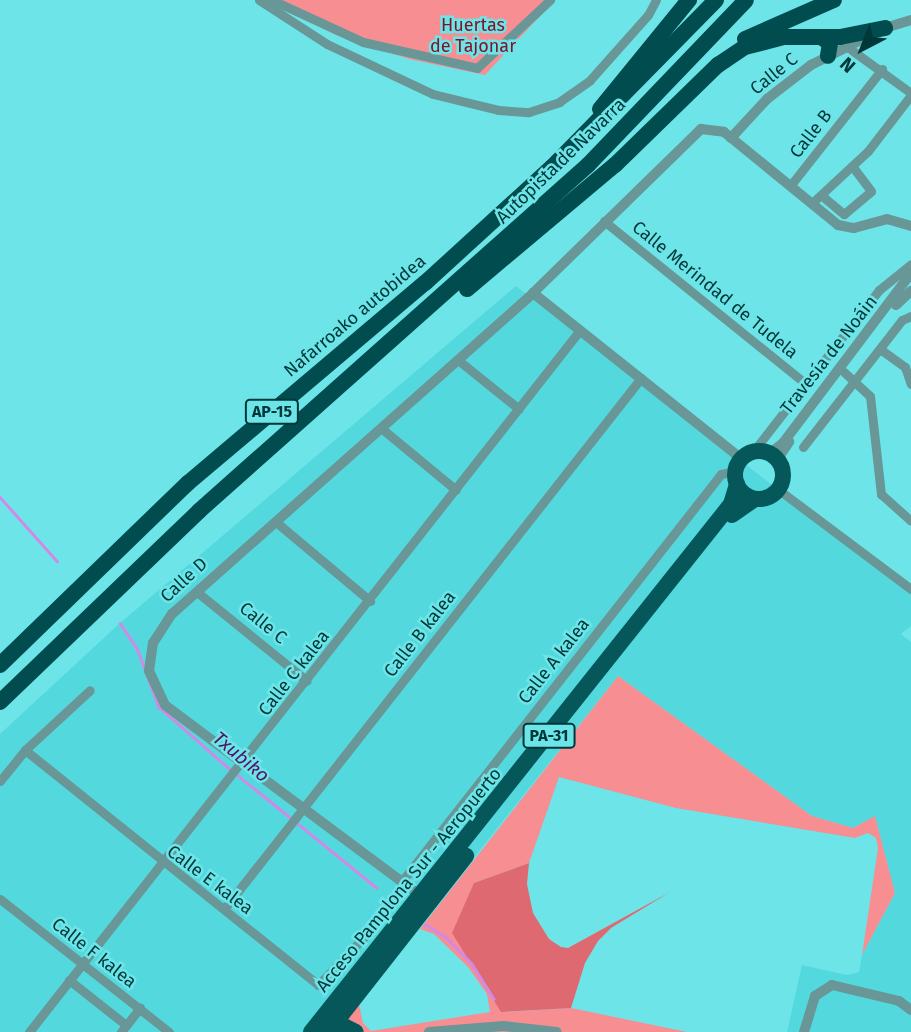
<!DOCTYPE html>
<meta charset="utf-8">
<style>
body{margin:0}
#map{position:relative;width:911px;height:1032px;overflow:hidden;background:#6de5e8;font-family:"Fira Sans",sans-serif}
div>[style]{position:absolute}
[style*='--x']{left:calc(var(--x)*1px);top:calc(var(--y)*1px);width:calc(var(--w)*1px);rotate:calc(var(--a)*1deg)}
.built>*{inset:0;background:#53d9dd}
.green>*{inset:0;background:#f68e92}
.forest>*{inset:0;background:#df6971}
.stream>*{height:2.5px;margin:-1.25px;padding:0 1.25px;transform-origin:1.25px;border-radius:1.25px;background:#d08ae5}
.minor>*{height:9px;margin:-4.5px;padding:0 4.5px;transform-origin:4.5px;border-radius:4.5px;background:#699697}
.tertiary>*{height:10px;margin:-5px;padding:0 5px;transform-origin:5px;border-radius:5px;background:#699697}
.trunk>*{height:16px;margin:-8px;padding:0 8px;transform-origin:8px;border-radius:8px;background:#06575a}
.trunk>.ring{margin:-8px;padding:0;box-sizing:content-box;background:none;border:16px solid #06575a;border-radius:50%}
.motorway>*{height:16px;margin:-8px;padding:0 8px;transform-origin:8px;border-radius:8px;background:#004c4f}
span{translate:-50% -50%;white-space:nowrap;text-align:center;line-height:1.15;-webkit-text-stroke:5px #6de5e8;paint-order:stroke}
.shield-label span{padding:2px 5px;background:#6de5e8;border:2px solid;border-radius:5px;-webkit-text-stroke-width:0}
.shield-label{font-size:16px;color:#003739;font-weight:700}
.park-label{font-size:18px;color:#801427}
.street-label{font-size:18px;color:#003739}
.water-label{font-size:19px;color:#531264;font-style:italic}
.north{position:absolute;left:827px;top:14px;width:70px;height:70px;-webkit-text-stroke:5px #6de5e8;paint-order:stroke;rotate:222deg;font-size:19px;font-weight:700;line-height:28px;text-align:center;color:#003739}
.north::after{content:'';display:block;margin:auto;width:24px;height:32px;background:#003739;clip-path:polygon(50% 0,100% 100%,50% 72%,0 100%)}
</style>
<div id="map">
<div class="built">
<div style="clip-path:polygon(516px 286px,911px 593px,911px 626px,901px 634px,911px 642px,911px 1032px,787px 1032px,802px 965px,847px 975px,859px 972px,862px 955px,895px 893px,875px 817px,853px 828px,812px 816px,618px 676px,336px 1032px,0 1032px,0 734px,120px 623px)"></div>
</div>
<div class="green">
<div style="clip-path:polygon(266px 0,555px 0,485px 75px,409px 59px,336px 35px)"></div>
<div style="clip-path:polygon(618px 676px,812px 816px,853px 828px,875px 816px,895px 893px,862px 955px,878px 848px,876px 838px,868px 833px,855px 838px,676px 808px,559px 777px,529px 863px,474px 883px,502px 1012px,571px 1008px,687px 1032px,336px 1032px,359px 1004px,363px 1023px,371px 1031px,490px 1012px,487px 994px,468px 967px,434px 934px,420px 929px)"></div>
</div>
<div class="forest">
<div style="clip-path:polygon(529px 863px,527px 884px,533px 913px,549px 939px,561px 947px,568px 948px,670px 892px,611px 928px,598px 941px,585px 963px,571px 1008px,501px 1012px,452px 933px,474px 883px)"></div>
</div>
<div class="stream">
<div style="--x:0;--y:497;--w:86;--a:48.3"></div>
<div style="--x:120;--y:623;--w:30;--a:56"></div>
<div style="--x:137;--y:648;--w:63;--a:69.6"></div>
<div style="--x:159;--y:707;--w:96;--a:41.2"></div>
<div style="--x:236;--y:774;--w:70;--a:38.7"></div>
<div style="--x:296;--y:822;--w:104;--a:39.2"></div>
<div style="--x:425;--y:924;--w:25;--a:32"></div>
<div style="--x:446;--y:937;--w:37;--a:46"></div>
<div style="--x:472;--y:964;--w:41;--a:57.8"></div>
</div>
<div class="minor">
<div style="--x:259;--y:0;--w:81;--a:32.9"></div>
<div style="--x:327;--y:44;--w:117;--a:25.3"></div>
<div style="--x:433;--y:94;--w:67;--a:13.8"></div>
<div style="--x:498;--y:110;--w:31;--a:4"></div>
<div style="--x:529;--y:112;--w:32;--a:-18"></div>
<div style="--x:559;--y:102;--w:38;--a:-35"></div>
<div style="--x:590;--y:80;--w:87;--a:-48.3"></div>
<div style="--x:648;--y:15;--w:17;--a:-62"></div>
<div style="--x:272;--y:0;--w:100;--a:24.8"></div>
<div style="--x:363;--y:42;--w:117;--a:12.8"></div>
<div style="--x:477;--y:68;--w:100;--a:-43"></div>
<div style="--x:846;--y:46;--w:80;--a:35.9"></div>
<div style="--x:790;--y:186;--w:149;--a:-51.8"></div>
<div style="--x:821;--y:195;--w:30;--a:40"></div>
<div style="--x:844;--y:214;--w:35;--a:-40"></div>
<div style="--x:871;--y:191;--w:31;--a:-127"></div>
<div style="--x:812;--y:203;--w:76;--a:-42.9"></div>
<div style="--x:868;--y:151;--w:71;--a:-52.5"></div>
<div style="--x:604;--y:221;--w:260;--a:38.9"></div>
<div style="--x:880;--y:349;--w:31;--a:36"></div>
<div style="--x:905;--y:367;--w:18;--a:71"></div>
<div style="--x:458;--y:360;--w:78;--a:38.8"></div>
<div style="--x:844;--y:372;--w:35;--a:43"></div>
<div style="--x:870;--y:396;--w:99;--a:83.6"></div>
<div style="--x:881;--y:494;--w:40;--a:42"></div>
<div style="--x:381;--y:428;--w:97;--a:39.6"></div>
<div style="--x:803;--y:447;--w:161;--a:-52.1"></div>
<div style="--x:902;--y:320;--w:10;--a:-24"></div>
<div style="--x:752;--y:453;--w:207;--a:-52.1"></div>
<div style="--x:879;--y:290;--w:41;--a:-39.1"></div>
<div style="--x:779;--y:490;--w:165;--a:36.9"></div>
<div style="--x:276;--y:522;--w:123;--a:40"></div>
<div style="--x:197;--y:592;--w:141;--a:39"></div>
<div style="--x:25;--y:750;--w:376;--a:38.7"></div>
<div style="--x:318;--y:985;--w:76;--a:-46.1"></div>
<div style="--x:0;--y:781;--w:40;--a:-51"></div>
<div style="--x:25;--y:750;--w:88;--a:-42.7"></div>
<div style="--x:402;--y:881;--w:517;--a:-51.91"></div>
<div style="--x:721;--y:474;--w:15;--a:-11"></div>
<div style="--x:0;--y:899;--w:215;--a:38.2"></div>
<div style="--x:224;--y:909;--w:675;--a:-51.86"></div>
<div style="--x:69;--y:980;--w:73;--a:38.3"></div>
<div style="--x:29;--y:1032;--w:892;--a:-51.87"></div>
<div style="--x:121;--y:1032;--w:31;--a:-52"></div>
</div>
<div class="tertiary">
<div style="--x:731;--y:138;--w:53;--a:-47.3"></div>
<div style="--x:767;--y:99;--w:56;--a:-37.7"></div>
<div style="--x:811;--y:65;--w:83;--a:-26.6"></div>
<div style="--x:885;--y:28;--w:27;--a:-17"></div>
<div style="--x:533;--y:293;--w:267;--a:38.5"></div>
<div style="--x:896;--y:305;--w:21;--a:-43"></div>
<div style="--x:769;--y:454;--w:18;--a:-38"></div>
<div style="--x:783;--y:443;--w:213;--a:-53"></div>
<div style="--x:777;--y:460;--w:22;--a:-56"></div>
<div style="--x:421;--y:896;--w:319;--a:-143.3"></div>
<div style="--x:165;--y:705;--w:38;--a:-115"></div>
<div style="--x:149;--y:671;--w:28;--a:-82"></div>
<div style="--x:153;--y:643;--w:35;--a:-57"></div>
<div style="--x:172;--y:614;--w:483;--a:-41.6"></div>
<div style="--x:533;--y:293;--w:235;--a:-44.3"></div>
<div style="--x:701;--y:129;--w:23;--a:7"></div>
<div style="--x:724;--y:132;--w:147;--a:39.2"></div>
<div style="--x:838;--y:225;--w:16;--a:11"></div>
<div style="--x:854;--y:228;--w:34;--a:-15"></div>
<div style="--x:887;--y:219;--w:25;--a:16"></div>
<div style="--x:429;--y:1032;--w:75;--a:-4.6"></div>
<div style="--x:504;--y:1026;--w:53;--a:6.5"></div>
<div style="--x:804;--y:1032;--w:38;--a:-73"></div>
<div style="--x:815;--y:996;--w:20;--a:-33"></div>
<div style="--x:832;--y:985;--w:69;--a:13.4"></div>
<div style="--x:899;--y:1001;--w:15;--a:37"></div>
</div>
<div class="trunk">
<div class="ring" style="left:735px;top:451px;width:32px;height:32px"></div>
<div style="--x:732;--y:515;--w:28;--a:-35"></div>
<div style="--x:327;--y:1026;--w:10;--a:-24"></div>
<div style="--x:336;--y:1022;--w:22;--a:27"></div>
<div style="--x:311;--y:1032;--w:675;--a:-51.5"></div>
<div style="--x:731;--y:504;--w:21;--a:-73"></div>
<div style="--x:328;--y:1032;--w:224;--a:-51.9"></div>
</div>
<div class="motorway">
<div style="--x:821;--y:37;--w:11;--a:34"></div>
<div style="--x:830;--y:43;--w:13;--a:99"></div>
<div style="--x:745;--y:39;--w:97;--a:-23.7"></div>
<div style="--x:600;--y:109;--w:141;--a:-50.8"></div>
<div style="--x:467;--y:289;--w:193;--a:-40"></div>
<div style="--x:615;--y:165;--w:144;--a:-44.2"></div>
<div style="--x:718;--y:65;--w:32;--a:-34"></div>
<div style="--x:745;--y:47;--w:40;--a:-14.4"></div>
<div style="--x:784;--y:37;--w:56;--a:0"></div>
<div style="--x:840;--y:37;--w:46;--a:-11.3"></div>
<div style="--x:0;--y:665;--w:262;--a:-44.1"></div>
<div style="--x:188;--y:483;--w:310;--a:-40.2"></div>
<div style="--x:425;--y:283;--w:172;--a:-42.4"></div>
<div style="--x:552;--y:167;--w:234;--a:-45.5"></div>
<div style="--x:0;--y:702;--w:276;--a:-43.8"></div>
<div style="--x:199;--y:511;--w:521;--a:-41.65"></div>
<div style="--x:588;--y:165;--w:228;--a:-46.2"></div>
</div>
<div class="shield-label">
<span style="left:272px;top:412px">AP-15</span>
<span style="left:549px;top:736px">PA-31</span>
</div>
<div class="park-label">
<span style="left:473px;top:36px">Huertas<br>de Tajonar</span>
</div>
<div class="street-label">
<span style="left:774px;top:74px;rotate:-39deg">Calle C</span>
<span style="left:811px;top:134px;rotate:-52deg">Calle B</span>
<span style="left:561px;top:161px;rotate:-44deg">Autopista de Navarra</span>
<span style="left:715px;top:290px;rotate:39deg">Calle Merindad de Tudela</span>
<span style="left:355px;top:316px;rotate:-40deg">Nafarroako autobidea</span>
<span style="left:829px;top:355px;rotate:-52deg">Travesía de Noáin</span>
<span style="left:184px;top:580px;rotate:-43deg">Calle D</span>
<span style="left:263px;top:623px;rotate:39deg">Calle C</span>
<span style="left:420px;top:634px;rotate:-52deg">Calle B kalea</span>
<span style="left:554px;top:661px;rotate:-52deg">Calle A kalea</span>
<span style="left:294px;top:673px;rotate:-52deg">Calle C kalea</span>
<span style="left:210px;top:880px;rotate:37deg">Calle E kalea</span>
<span style="left:409px;top:880px;rotate:-51deg">Acceso Pamplona Sur - Aeropuerto</span>
<span style="left:94px;top:953px;rotate:38deg">Calle F kalea</span>
</div>
<div class="water-label">
<span style="left:241px;top:757px;rotate:40deg">Txubiko</span>
</div>
<div class="north">N</div>
</div>
